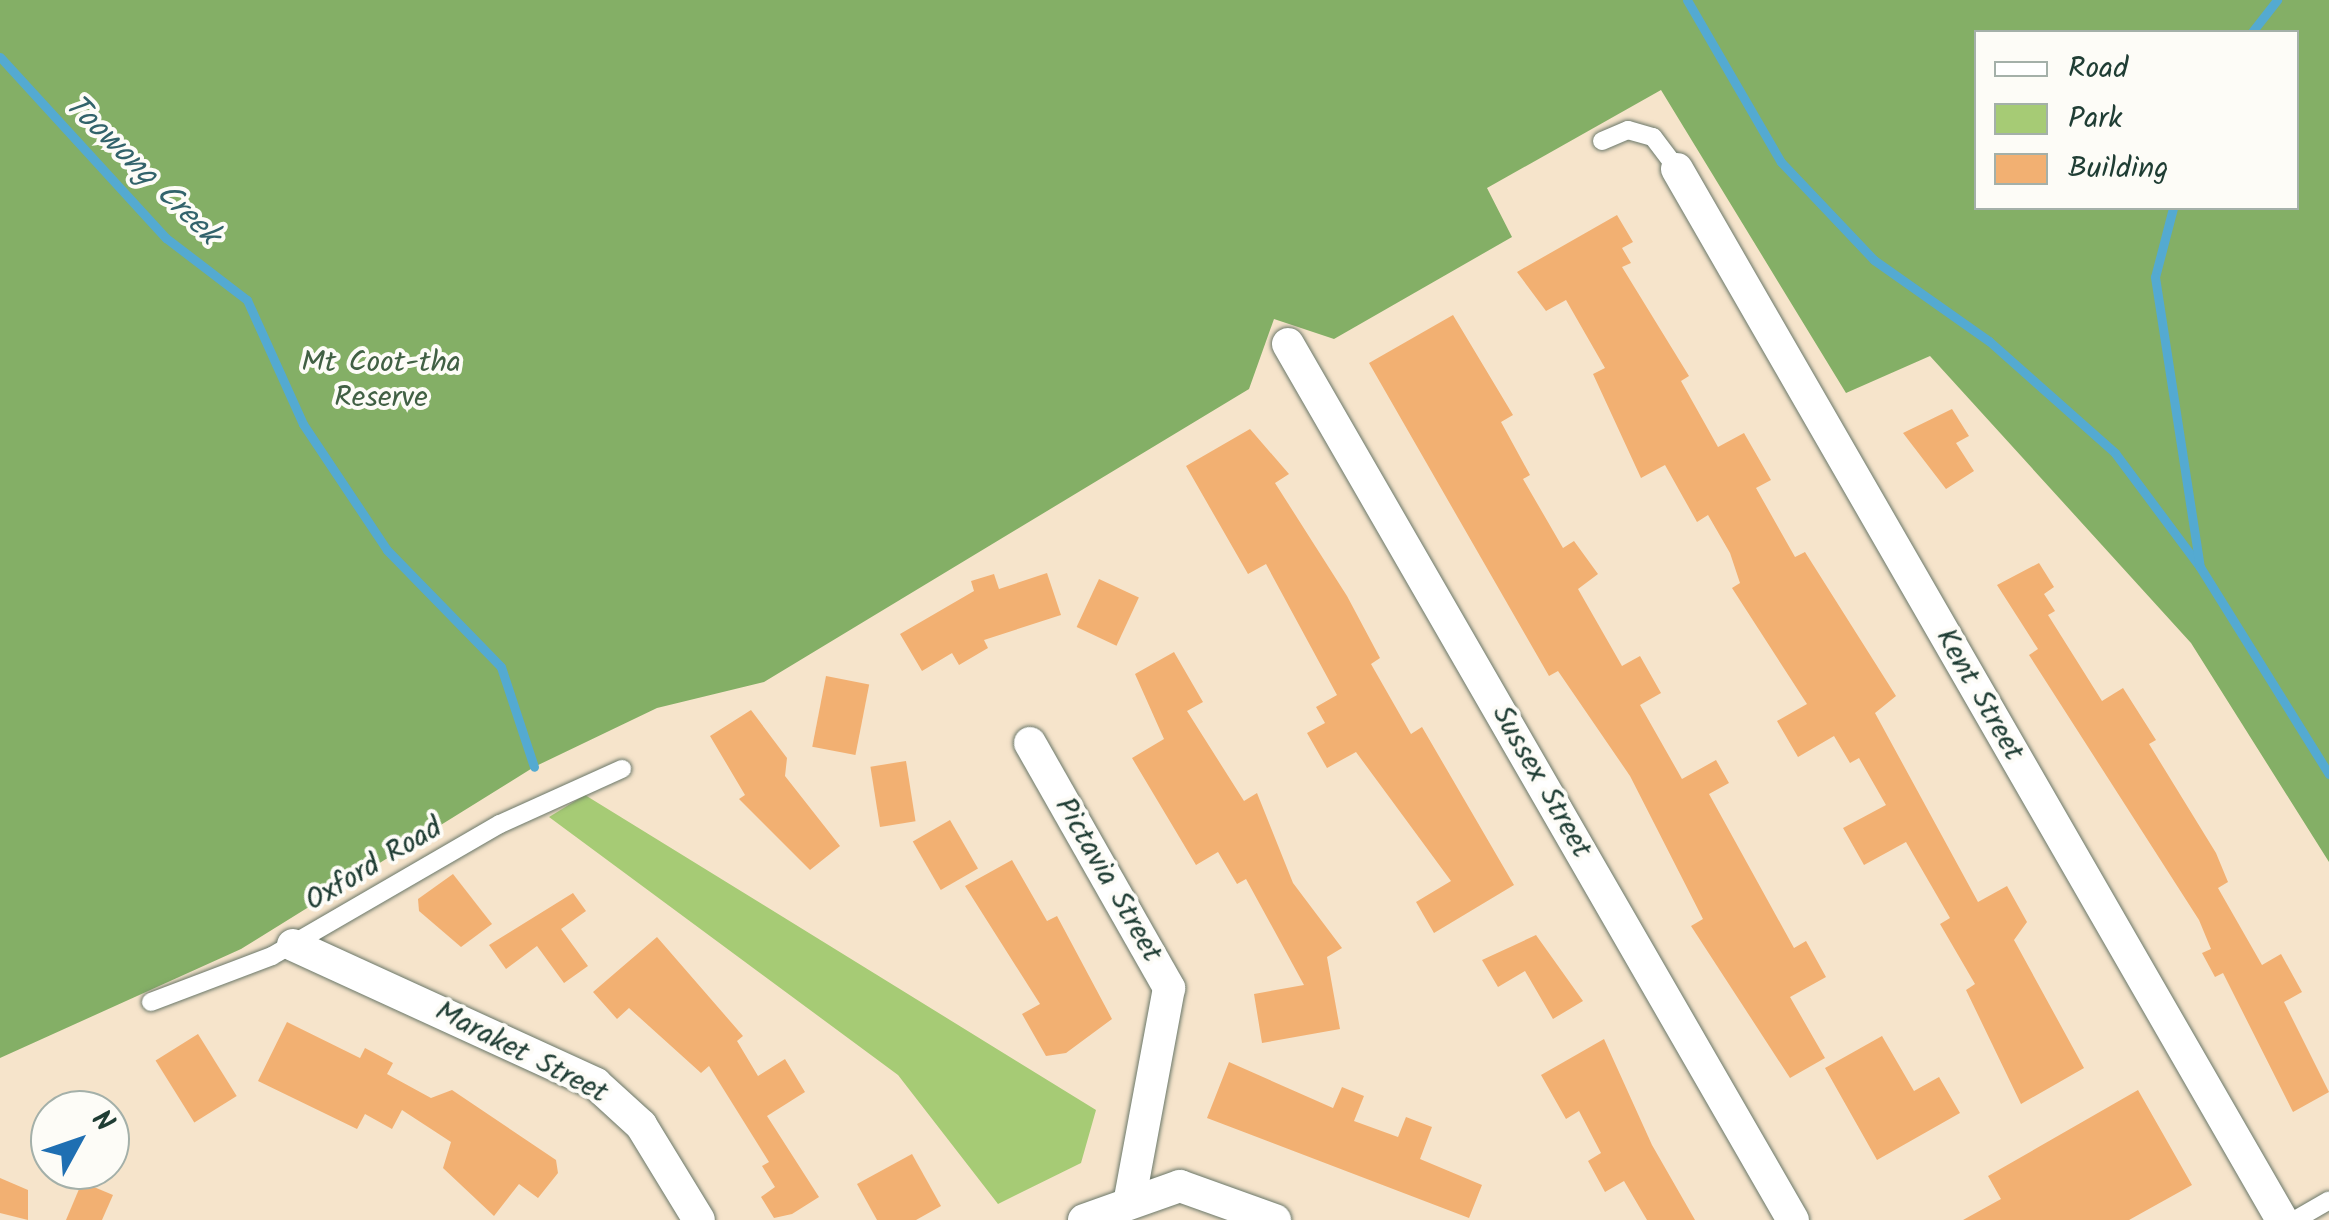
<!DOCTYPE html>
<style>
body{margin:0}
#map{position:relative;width:2329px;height:1220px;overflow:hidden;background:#f6e4cb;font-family:Kalam,sans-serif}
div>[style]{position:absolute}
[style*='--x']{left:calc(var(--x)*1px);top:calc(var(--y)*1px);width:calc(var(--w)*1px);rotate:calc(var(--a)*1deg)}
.green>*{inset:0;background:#a6cb75}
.forest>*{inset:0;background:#84af66}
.stream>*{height:9px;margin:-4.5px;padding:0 4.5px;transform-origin:4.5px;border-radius:4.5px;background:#54aad1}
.building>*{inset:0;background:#f2b072;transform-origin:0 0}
.roads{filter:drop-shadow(0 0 2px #6a7769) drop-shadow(0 0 2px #6a7769)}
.lane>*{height:18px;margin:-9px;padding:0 9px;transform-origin:9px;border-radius:9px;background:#fff}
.street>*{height:32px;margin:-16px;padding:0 16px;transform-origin:16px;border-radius:16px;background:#fff}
span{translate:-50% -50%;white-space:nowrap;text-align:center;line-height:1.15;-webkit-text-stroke:8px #fdfcf7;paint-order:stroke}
.park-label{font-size:30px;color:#416044}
.street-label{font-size:30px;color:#1f3d34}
.water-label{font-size:32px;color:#32636b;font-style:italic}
.legend{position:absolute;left:1974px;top:30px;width:325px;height:180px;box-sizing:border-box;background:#fdfcf7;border:2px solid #a4b0a9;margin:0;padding:12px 18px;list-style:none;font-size:30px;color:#1f3d34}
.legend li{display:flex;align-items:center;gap:20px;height:50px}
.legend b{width:50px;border:2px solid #a4b0a9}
.north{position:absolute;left:30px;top:1090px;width:100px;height:100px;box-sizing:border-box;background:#fdfcf7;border:2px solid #a4b0a9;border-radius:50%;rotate:50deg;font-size:28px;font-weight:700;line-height:40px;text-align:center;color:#1f3d34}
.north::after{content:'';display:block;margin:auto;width:35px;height:45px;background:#1f6fb2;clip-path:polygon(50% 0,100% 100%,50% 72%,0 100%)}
</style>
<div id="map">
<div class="green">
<div style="clip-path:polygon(585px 795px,1096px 1110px,1081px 1163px,998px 1204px,898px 1075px,549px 817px)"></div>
</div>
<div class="forest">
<div style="clip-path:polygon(evenodd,0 0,2329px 0,2329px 862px,2191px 643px,1930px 356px,1846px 393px,1661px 90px,1487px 188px,1512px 237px,1334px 339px,1274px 319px,1249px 389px,764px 682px,657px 708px,534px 767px,241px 949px,0 1058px,0 0,1976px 32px,2296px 32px,2296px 208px,1976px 208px,1976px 32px)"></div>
</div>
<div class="stream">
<div style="--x:1687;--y:0;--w:187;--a:59.9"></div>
<div style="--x:1781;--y:162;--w:135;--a:46.5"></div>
<div style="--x:1874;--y:260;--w:141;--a:35.2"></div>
<div style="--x:1989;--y:341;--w:169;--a:41.6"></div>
<div style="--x:2115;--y:453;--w:142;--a:53.3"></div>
<div style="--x:2252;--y:32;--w:41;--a:-52"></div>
<div style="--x:0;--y:57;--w:246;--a:47.5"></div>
<div style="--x:166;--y:238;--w:102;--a:37.4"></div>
<div style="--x:247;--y:300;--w:136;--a:65.7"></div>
<div style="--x:303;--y:424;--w:151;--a:56.3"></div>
<div style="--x:387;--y:550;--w:163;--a:45.7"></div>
<div style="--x:501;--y:667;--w:105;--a:71.7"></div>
<div style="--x:2173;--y:208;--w:71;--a:104.6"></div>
<div style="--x:2155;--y:277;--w:293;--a:81.2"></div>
<div style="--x:2200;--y:567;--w:244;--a:58.1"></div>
</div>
<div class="building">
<div style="clip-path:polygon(1617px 215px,1633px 242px,1622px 248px,1631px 263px,1622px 267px,1689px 376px,1681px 381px,1718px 447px,1744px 433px,1771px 480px,1756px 488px,1795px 557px,1805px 552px,1896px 696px,1875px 713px,1978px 902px,2007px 886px,2027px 922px,2014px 940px,2084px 1068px,2021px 1104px,1966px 990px,1975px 984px,1940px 924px,1950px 918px,1906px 842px,1864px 865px,1843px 828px,1886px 805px,1859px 758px,1850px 763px,1834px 736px,1798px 757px,1777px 721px,1807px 704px,1732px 588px,1740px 583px,1730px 553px,1708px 515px,1697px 522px,1665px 465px,1641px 478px,1593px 374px,1605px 368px,1566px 300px,1546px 311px,1517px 272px)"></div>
<div style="clip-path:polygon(1453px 315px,1513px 415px,1501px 422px,1530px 475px,1523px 479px,1563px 548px,1574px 541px,1598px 574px,1578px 589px,1622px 666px,1640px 656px,1661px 693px,1640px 705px,1682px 779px,1716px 760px,1729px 783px,1709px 794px,1794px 948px,1806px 941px,1826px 977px,1790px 997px,1825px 1058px,1790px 1078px,1691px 926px,1703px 919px,1630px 776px,1558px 671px,1549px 676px,1369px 363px)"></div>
<div style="clip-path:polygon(1952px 409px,1969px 436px,1956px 443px,1974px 471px,1946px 489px,1903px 433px)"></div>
<div style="clip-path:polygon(1250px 429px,1289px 474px,1275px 483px,1347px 596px,1380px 658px,1371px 664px,1411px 734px,1422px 727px,1514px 885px,1434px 933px,1416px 902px,1451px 881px,1356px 752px,1327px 768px,1307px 733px,1325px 723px,1316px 707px,1337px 695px,1266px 564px,1248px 574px,1186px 466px)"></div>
<div style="clip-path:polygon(2039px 563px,2054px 587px,2044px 594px,2055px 611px,2048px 615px,2102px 701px,2123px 688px,2156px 740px,2149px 744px,2216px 853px,2228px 882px,2218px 888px,2262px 965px,2281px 954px,2302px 992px,2284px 1002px,2329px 1092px,2293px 1112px,2223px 973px,2215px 977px,2202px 953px,2211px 949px,2199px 920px,2029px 655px,2038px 649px,1997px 585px)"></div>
<div style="clip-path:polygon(1047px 573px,1061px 615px,984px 640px,988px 648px,959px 665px,952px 653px,922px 671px,900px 634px,974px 591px,971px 581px,994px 574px,999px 589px)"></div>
<div style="left:1099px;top:579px;width:44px;height:53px;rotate:25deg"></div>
<div style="clip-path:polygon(1174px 652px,1203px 702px,1187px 711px,1244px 801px,1257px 793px,1293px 883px,1342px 948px,1327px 957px,1340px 1029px,1262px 1043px,1254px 994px,1304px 985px,1246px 879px,1237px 884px,1218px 852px,1196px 865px,1132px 758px,1164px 739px,1135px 674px)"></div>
<div style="left:826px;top:676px;width:44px;height:72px;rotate:11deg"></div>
<div style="clip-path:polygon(751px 710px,787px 758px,785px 776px,840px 846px,810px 870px,739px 799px,745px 795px,710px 736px)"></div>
<div style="left:906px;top:761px;width:61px;height:36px;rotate:81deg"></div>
<div style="left:950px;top:820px;width:56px;height:43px;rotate:60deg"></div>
<div style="clip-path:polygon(1012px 860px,1047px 921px,1057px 916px,1112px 1019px,1066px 1053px,1046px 1056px,1022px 1014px,1040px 1004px,965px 886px)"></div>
<div style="clip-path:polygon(453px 874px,492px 924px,461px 947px,419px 911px,418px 899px)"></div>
<div style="clip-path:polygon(573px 893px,586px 911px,561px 929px,588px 966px,564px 983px,537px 946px,506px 969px,489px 945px)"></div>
<div style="clip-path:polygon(1536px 935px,1583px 1001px,1553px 1019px,1525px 971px,1498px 987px,1482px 960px)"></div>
<div style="clip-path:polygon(657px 937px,743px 1036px,737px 1041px,758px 1076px,785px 1059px,805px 1092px,767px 1116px,819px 1197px,792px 1214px,774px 1218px,761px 1197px,775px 1187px,762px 1166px,769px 1162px,709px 1066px,701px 1073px,629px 1008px,617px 1019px,593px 992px)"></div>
<div style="clip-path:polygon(287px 1022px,360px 1058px,365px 1048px,393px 1063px,387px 1074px,431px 1098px,452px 1090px,556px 1160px,558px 1173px,538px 1198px,519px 1184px,494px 1216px,443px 1168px,451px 1142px,402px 1110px,392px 1129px,365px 1114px,357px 1129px,258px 1081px)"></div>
<div style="left:198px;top:1034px;width:73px;height:50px;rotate:58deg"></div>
<div style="clip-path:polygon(1882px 1036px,1914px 1091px,1939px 1077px,1960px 1113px,1877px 1160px,1825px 1068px)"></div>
<div style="clip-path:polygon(1604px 1039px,1652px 1145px,1695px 1220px,1647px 1220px,1624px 1181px,1605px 1192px,1588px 1161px,1601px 1153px,1579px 1111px,1566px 1119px,1541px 1075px)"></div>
<div style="clip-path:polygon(1229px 1062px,1333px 1108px,1342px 1087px,1364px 1096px,1354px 1121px,1398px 1137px,1406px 1117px,1432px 1127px,1420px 1159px,1482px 1185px,1469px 1218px,1207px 1118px)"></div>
<div style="clip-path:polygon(2138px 1090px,2192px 1185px,2129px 1220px,1963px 1220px,2001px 1199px,1988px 1176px)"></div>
<div style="clip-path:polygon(912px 1154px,941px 1206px,916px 1220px,877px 1220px,857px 1184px)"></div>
<div style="clip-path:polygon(0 1178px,28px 1190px,28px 1220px,0 1213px)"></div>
<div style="clip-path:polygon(82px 1182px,113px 1195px,102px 1220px,66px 1220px)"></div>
</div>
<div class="roads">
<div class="lane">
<div style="--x:1602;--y:141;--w:28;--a:-23"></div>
<div style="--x:1628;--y:130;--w:26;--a:16"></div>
<div style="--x:1653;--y:137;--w:40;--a:53"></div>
<div style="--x:151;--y:1002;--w:129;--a:-20.8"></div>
<div style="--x:272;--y:956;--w:263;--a:-30.1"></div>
<div style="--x:500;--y:824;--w:134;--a:-24.3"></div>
<div style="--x:2295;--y:1220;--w:39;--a:-30"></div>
</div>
<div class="street">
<div style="--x:1677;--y:169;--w:1213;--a:60.07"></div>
<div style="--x:1288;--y:344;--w:1011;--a:60.04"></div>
<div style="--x:1030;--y:743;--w:282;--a:60.4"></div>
<div style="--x:1169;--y:988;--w:214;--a:100.5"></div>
<div style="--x:293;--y:945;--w:333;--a:24.6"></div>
<div style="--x:596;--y:1084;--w:61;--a:42.3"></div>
<div style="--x:641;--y:1125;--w:111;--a:58.6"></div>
<div style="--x:1084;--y:1220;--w:102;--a:-19.5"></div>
<div style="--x:1180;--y:1186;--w:101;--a:19.7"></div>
</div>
</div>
<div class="park-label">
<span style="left:381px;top:380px">Mt Coot-tha<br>Reserve</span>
</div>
<div class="street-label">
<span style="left:1979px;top:695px;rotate:60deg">Kent Street</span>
<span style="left:1541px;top:782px;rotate:60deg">Sussex Street</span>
<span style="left:374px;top:865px;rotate:-31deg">Oxford Road</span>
<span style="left:1108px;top:880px;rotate:60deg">Pictavia Street</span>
<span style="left:521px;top:1053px;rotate:27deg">Maraket Street</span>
</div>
<div class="water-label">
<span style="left:141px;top:171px;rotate:44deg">Toowong Creek</span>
</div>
<ul class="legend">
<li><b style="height:12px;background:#fff"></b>Road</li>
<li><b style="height:28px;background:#a6cb75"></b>Park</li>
<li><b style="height:28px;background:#f2b072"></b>Building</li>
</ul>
<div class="north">N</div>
</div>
